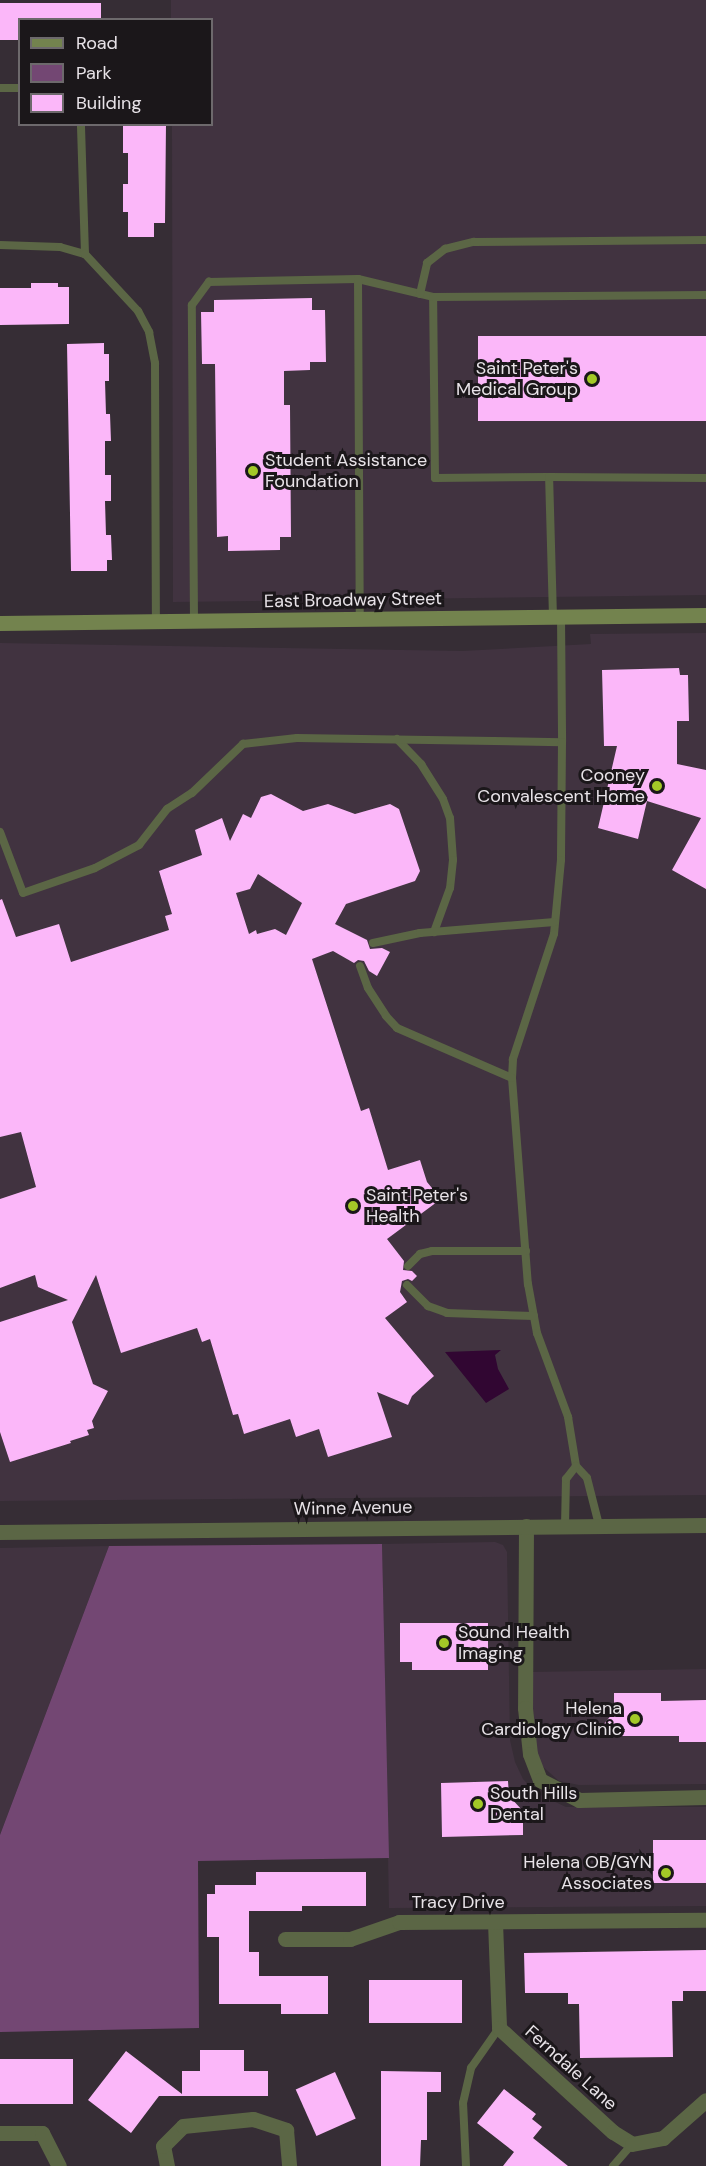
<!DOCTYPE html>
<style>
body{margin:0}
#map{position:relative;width:706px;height:2166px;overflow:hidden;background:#362d35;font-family:"DM Sans",sans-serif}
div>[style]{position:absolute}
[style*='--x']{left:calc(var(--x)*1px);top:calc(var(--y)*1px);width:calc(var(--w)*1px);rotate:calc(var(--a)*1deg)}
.built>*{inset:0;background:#413340}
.green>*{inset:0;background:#734773}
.water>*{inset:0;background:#310632}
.building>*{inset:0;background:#fbb7f9;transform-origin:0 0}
.lane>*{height:8px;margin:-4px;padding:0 4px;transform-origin:4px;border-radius:4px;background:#5b6645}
.street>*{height:15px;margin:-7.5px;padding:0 7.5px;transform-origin:7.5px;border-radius:7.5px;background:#5b6645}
.secondary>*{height:15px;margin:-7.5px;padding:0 7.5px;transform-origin:7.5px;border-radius:7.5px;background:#73834e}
.dots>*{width:16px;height:16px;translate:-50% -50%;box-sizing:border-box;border:3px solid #1b171a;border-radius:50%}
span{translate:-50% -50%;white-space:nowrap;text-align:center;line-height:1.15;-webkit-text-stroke:6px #1b171a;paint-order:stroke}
.poi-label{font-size:18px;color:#e8e3e8}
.right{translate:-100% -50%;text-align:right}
.left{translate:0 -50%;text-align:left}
.street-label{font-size:18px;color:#e8e3e8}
.legend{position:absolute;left:18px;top:18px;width:195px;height:108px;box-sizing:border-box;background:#1b171a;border:2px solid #6d696c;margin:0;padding:8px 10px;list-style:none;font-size:18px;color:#e8e3e8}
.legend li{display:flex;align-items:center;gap:12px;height:30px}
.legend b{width:30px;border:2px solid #6d696c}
</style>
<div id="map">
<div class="built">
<div style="clip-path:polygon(171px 0,706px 0,706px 595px,173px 602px,172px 125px,212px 124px,212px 20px,171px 19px)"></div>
<div style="clip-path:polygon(706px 633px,706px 1495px,0 1501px,0 643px,462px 651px,591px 644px,590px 634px)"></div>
<div style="clip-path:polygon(495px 1542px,503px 1545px,507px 1552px,510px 1740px,515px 1762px,523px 1779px,536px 1793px,566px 1807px,706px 1807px,706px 1906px,389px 1908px,382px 1544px)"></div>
<div style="clip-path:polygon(109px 1546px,0 1835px,0 1548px)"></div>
<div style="clip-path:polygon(706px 1669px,706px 1784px,579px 1785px,559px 1781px,541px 1765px,534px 1742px,532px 1672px)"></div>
</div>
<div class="green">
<div style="clip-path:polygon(382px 1544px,389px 1858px,198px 1861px,199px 2028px,0 2032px,0 1835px,109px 1546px)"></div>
</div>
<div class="water">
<div style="clip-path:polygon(501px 1350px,495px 1355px,498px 1369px,509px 1389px,486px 1403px,445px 1352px)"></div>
</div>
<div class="building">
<div style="clip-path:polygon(0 3px,101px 3px,101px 20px,20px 20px,20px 40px,0 40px)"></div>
<div style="clip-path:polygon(166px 124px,165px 223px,154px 223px,154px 237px,128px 237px,128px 212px,123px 212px,123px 184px,128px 184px,128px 153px,123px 153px,123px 125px)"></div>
<div style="clip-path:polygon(31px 283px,58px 283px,58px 287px,69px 287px,69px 324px,0 325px,0 288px,31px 288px)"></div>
<div style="clip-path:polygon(312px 298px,312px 310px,325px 310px,326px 362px,310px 362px,310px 370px,284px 371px,284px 405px,290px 405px,291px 537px,280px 537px,280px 550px,228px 551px,228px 536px,217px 537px,215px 364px,202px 364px,201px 312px,214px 312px,214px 300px)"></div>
<div style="left:478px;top:336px;width:228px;height:85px"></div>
<div style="clip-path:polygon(104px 343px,104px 354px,109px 354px,109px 381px,105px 381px,106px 414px,110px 414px,111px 441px,105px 441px,105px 475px,111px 475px,111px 501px,105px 501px,106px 535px,111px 535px,112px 560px,107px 560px,107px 571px,71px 571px,67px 344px)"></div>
<div style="clip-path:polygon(679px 668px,680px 675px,688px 675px,689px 721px,677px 721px,677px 764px,706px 770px,706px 889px,672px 870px,701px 818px,647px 801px,638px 839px,598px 828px,617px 746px,604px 746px,602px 670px)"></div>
<div style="clip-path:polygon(evenodd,271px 794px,303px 811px,328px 804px,355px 814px,390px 804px,399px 809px,420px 871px,415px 881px,346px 904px,335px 924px,367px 940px,370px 949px,382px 948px,390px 952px,377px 976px,369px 971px,364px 961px,358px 960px,354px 963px,333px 951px,312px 959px,361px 1111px,369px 1108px,388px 1170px,420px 1160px,427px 1182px,441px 1199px,387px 1239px,404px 1261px,403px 1270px,412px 1271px,417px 1276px,412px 1281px,408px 1279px,402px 1281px,400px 1292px,407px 1302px,385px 1318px,434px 1376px,412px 1396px,408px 1405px,377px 1392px,392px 1437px,328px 1457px,319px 1429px,296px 1437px,290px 1419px,244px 1434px,238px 1414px,233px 1415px,210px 1339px,202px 1342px,197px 1328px,121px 1353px,96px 1275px,72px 1322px,93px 1384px,108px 1391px,92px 1421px,94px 1428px,87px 1430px,89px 1435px,70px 1441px,71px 1443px,10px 1462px,0 1432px,0 1322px,68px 1300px,38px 1287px,35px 1275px,0 1288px,0 1199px,36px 1187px,21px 1132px,0 1137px,0 900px,2px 899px,16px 937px,59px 924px,71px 962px,169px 930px,165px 916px,172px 914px,159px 871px,202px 855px,195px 830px,222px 818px,230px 841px,243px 814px,251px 818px,261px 797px,271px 794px,258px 874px,302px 903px,286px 935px,275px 929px,257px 934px,256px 930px,249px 934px,236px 893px,250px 889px,258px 874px)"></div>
<div style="clip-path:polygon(400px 1623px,488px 1623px,488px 1670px,412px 1670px,412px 1662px,400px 1662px)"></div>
<div style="clip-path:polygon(614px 1693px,661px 1693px,661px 1701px,706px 1700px,706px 1742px,679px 1742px,679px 1736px,612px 1736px,602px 1726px,614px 1712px)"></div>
<div style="clip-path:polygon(508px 1781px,509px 1796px,523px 1811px,523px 1835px,442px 1837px,441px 1783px)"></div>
<div style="left:706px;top:1840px;width:43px;height:53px;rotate:90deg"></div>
<div style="clip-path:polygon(256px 1872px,366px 1872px,366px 1906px,302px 1906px,302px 1911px,249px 1911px,249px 1952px,259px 1952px,259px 1976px,328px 1976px,328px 2014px,281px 2014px,281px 2004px,219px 2004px,219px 1937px,207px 1937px,207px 1894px,215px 1894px,215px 1885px,256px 1885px)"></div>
<div style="clip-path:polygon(706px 1950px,706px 1991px,683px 1991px,683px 2001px,672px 2001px,673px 2057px,580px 2058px,579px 2004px,568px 2004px,568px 1993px,525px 1993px,524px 1953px)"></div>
<div style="left:462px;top:1980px;width:43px;height:93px;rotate:90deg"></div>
<div style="clip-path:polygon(200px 2050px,244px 2050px,244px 2071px,268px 2071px,268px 2096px,159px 2096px,131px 2133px,88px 2100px,126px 2051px,182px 2094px,182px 2071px,200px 2071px)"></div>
<div style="left:0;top:2059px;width:73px;height:45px"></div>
<div style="clip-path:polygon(381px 2071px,441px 2072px,441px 2092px,427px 2092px,427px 2140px,421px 2140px,420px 2166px,381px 2166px)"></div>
<div style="left:335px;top:2072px;width:51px;height:43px;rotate:66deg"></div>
<div style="clip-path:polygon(504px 2089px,536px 2114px,532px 2119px,542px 2127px,533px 2138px,568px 2166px,503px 2166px,514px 2152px,477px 2123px)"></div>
</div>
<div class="lane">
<div style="--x:0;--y:88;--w:20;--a:0"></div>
<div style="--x:0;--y:245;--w:60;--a:1.9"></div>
<div style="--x:60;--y:247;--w:26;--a:16"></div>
<div style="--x:85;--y:254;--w:130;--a:-91.8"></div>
<div style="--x:85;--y:254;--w:78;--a:47.1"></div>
<div style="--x:138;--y:311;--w:24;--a:62"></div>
<div style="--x:149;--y:332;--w:32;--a:79"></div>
<div style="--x:155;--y:363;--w:259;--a:89.8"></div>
<div style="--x:358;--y:279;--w:77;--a:13.5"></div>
<div style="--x:420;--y:294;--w:32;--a:-77"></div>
<div style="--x:427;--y:263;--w:23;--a:-38"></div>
<div style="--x:445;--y:249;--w:30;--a:-14"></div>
<div style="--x:474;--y:242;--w:232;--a:-0.5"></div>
<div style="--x:549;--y:477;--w:114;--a:179.5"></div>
<div style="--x:435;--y:478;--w:181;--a:-90.6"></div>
<div style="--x:433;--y:297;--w:273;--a:-0.4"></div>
<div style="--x:553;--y:617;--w:140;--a:-91.6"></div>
<div style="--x:549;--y:477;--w:157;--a:0.4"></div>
<div style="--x:561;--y:617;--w:125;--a:89.5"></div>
<div style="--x:194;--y:621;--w:316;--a:-90.4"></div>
<div style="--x:192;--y:305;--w:29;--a:-54"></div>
<div style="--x:209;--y:282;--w:149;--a:-1.2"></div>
<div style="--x:358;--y:279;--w:340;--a:89.7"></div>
<div style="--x:397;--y:739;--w:35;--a:46"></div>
<div style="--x:421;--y:764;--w:41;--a:57.8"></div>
<div style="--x:443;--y:799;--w:20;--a:70"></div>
<div style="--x:450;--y:818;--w:42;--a:85.9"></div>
<div style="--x:453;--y:860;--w:28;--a:96"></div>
<div style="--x:450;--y:888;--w:47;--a:110"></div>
<div style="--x:0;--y:832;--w:65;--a:69.3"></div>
<div style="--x:23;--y:893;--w:76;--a:-19.1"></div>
<div style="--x:95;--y:868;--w:50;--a:-27.6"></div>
<div style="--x:139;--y:845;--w:46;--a:-52.1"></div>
<div style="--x:167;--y:809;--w:30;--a:-33"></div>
<div style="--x:192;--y:793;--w:71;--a:-43.9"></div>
<div style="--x:243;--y:744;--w:54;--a:-6.3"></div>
<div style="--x:297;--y:738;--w:265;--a:0.9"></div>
<div style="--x:562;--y:742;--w:118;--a:90.5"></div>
<div style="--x:561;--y:860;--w:74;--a:95.4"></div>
<div style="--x:554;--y:934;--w:132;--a:108.2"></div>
<div style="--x:513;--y:1059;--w:19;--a:93"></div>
<div style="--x:512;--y:1078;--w:207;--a:85.6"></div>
<div style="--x:528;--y:1284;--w:50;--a:79.6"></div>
<div style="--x:537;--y:1333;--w:90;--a:69.7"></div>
<div style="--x:568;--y:1417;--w:50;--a:80.7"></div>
<div style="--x:576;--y:1466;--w:16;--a:47"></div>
<div style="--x:587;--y:1478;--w:49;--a:75.7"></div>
<div style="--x:373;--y:943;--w:48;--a:-12"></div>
<div style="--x:420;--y:933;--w:135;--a:-4.7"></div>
<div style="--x:360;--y:966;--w:23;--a:70"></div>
<div style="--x:368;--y:988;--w:33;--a:57"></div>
<div style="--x:386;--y:1016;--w:16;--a:47"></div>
<div style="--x:397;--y:1028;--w:125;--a:23.5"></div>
<div style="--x:408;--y:1266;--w:17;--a:-45"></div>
<div style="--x:420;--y:1254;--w:12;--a:-14"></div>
<div style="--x:432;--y:1251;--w:94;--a:0"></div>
<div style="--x:407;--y:1285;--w:30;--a:45"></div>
<div style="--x:428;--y:1306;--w:20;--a:20"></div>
<div style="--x:447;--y:1313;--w:87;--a:2"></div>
<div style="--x:565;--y:1526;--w:47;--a:-88.8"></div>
<div style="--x:566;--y:1479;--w:16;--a:-52"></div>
<div style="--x:466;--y:2166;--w:63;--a:-92.7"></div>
<div style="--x:463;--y:2103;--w:36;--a:-77"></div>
<div style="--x:471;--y:2068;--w:49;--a:-55"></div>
<div style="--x:613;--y:2166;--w:29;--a:-49"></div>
</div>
<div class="street">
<div style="--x:526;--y:1526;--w:182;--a:90.3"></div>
<div style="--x:525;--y:1708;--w:46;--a:83.8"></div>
<div style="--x:530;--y:1754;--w:28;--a:69"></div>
<div style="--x:540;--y:1780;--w:44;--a:27.1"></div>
<div style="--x:579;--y:1800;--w:127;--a:-1.4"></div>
<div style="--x:0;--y:1532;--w:706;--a:-0.57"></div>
<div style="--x:495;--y:1922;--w:106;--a:87.8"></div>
<div style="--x:499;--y:2028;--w:154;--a:42.4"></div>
<div style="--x:613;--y:2132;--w:22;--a:32"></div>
<div style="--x:632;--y:2144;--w:32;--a:-11"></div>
<div style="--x:663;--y:2138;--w:57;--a:-41.5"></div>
<div style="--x:285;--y:1939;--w:65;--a:0"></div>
<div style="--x:350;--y:1939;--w:52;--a:-19.1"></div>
<div style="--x:399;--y:1922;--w:307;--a:-0.4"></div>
<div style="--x:0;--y:2133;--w:42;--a:0"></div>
<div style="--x:42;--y:2133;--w:37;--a:63"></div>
<div style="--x:167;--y:2166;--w:20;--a:-101"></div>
<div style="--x:163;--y:2146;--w:28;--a:-45"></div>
<div style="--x:183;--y:2126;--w:70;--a:-5.7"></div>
<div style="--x:253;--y:2119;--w:35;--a:18"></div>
<div style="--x:286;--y:2130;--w:36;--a:85"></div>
</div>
<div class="secondary">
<div style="--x:0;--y:623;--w:706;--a:-0.65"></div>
</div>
<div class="dots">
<div style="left:592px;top:379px;background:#a3c927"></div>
<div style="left:253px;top:471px;background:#a3c927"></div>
<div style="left:657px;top:786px;background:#a3c927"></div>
<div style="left:353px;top:1206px;background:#a3c927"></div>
<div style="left:444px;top:1643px;background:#a3c927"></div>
<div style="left:635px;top:1719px;background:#a3c927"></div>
<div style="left:478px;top:1804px;background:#a3c927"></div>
<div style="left:666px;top:1873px;background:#a3c927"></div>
</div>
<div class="poi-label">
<span class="right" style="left:578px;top:379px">Saint Peter's<br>Medical Group</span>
<span class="left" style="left:265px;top:471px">Student Assistance<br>Foundation</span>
<span class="right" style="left:645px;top:786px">Cooney<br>Convalescent Home</span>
<span class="left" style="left:366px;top:1206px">Saint Peter's<br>Health</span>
<span class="left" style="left:458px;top:1643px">Sound Health<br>Imaging</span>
<span class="right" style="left:622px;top:1719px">Helena<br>Cardiology Clinic</span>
<span class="left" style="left:490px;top:1804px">South Hills<br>Dental</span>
<span class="right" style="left:652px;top:1873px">Helena OB/GYN<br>Associates</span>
</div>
<div class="street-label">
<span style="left:353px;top:600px;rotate:-1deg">East Broadway Street</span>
<span style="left:353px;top:1508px;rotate:-1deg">Winne Avenue</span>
<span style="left:458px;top:1902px">Tracy Drive</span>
<span style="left:571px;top:2068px;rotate:42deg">Ferndale Lane</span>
</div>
<ul class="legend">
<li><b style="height:8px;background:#73834e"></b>Road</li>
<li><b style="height:16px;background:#734773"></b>Park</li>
<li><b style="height:16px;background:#fbb7f9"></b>Building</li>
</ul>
</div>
